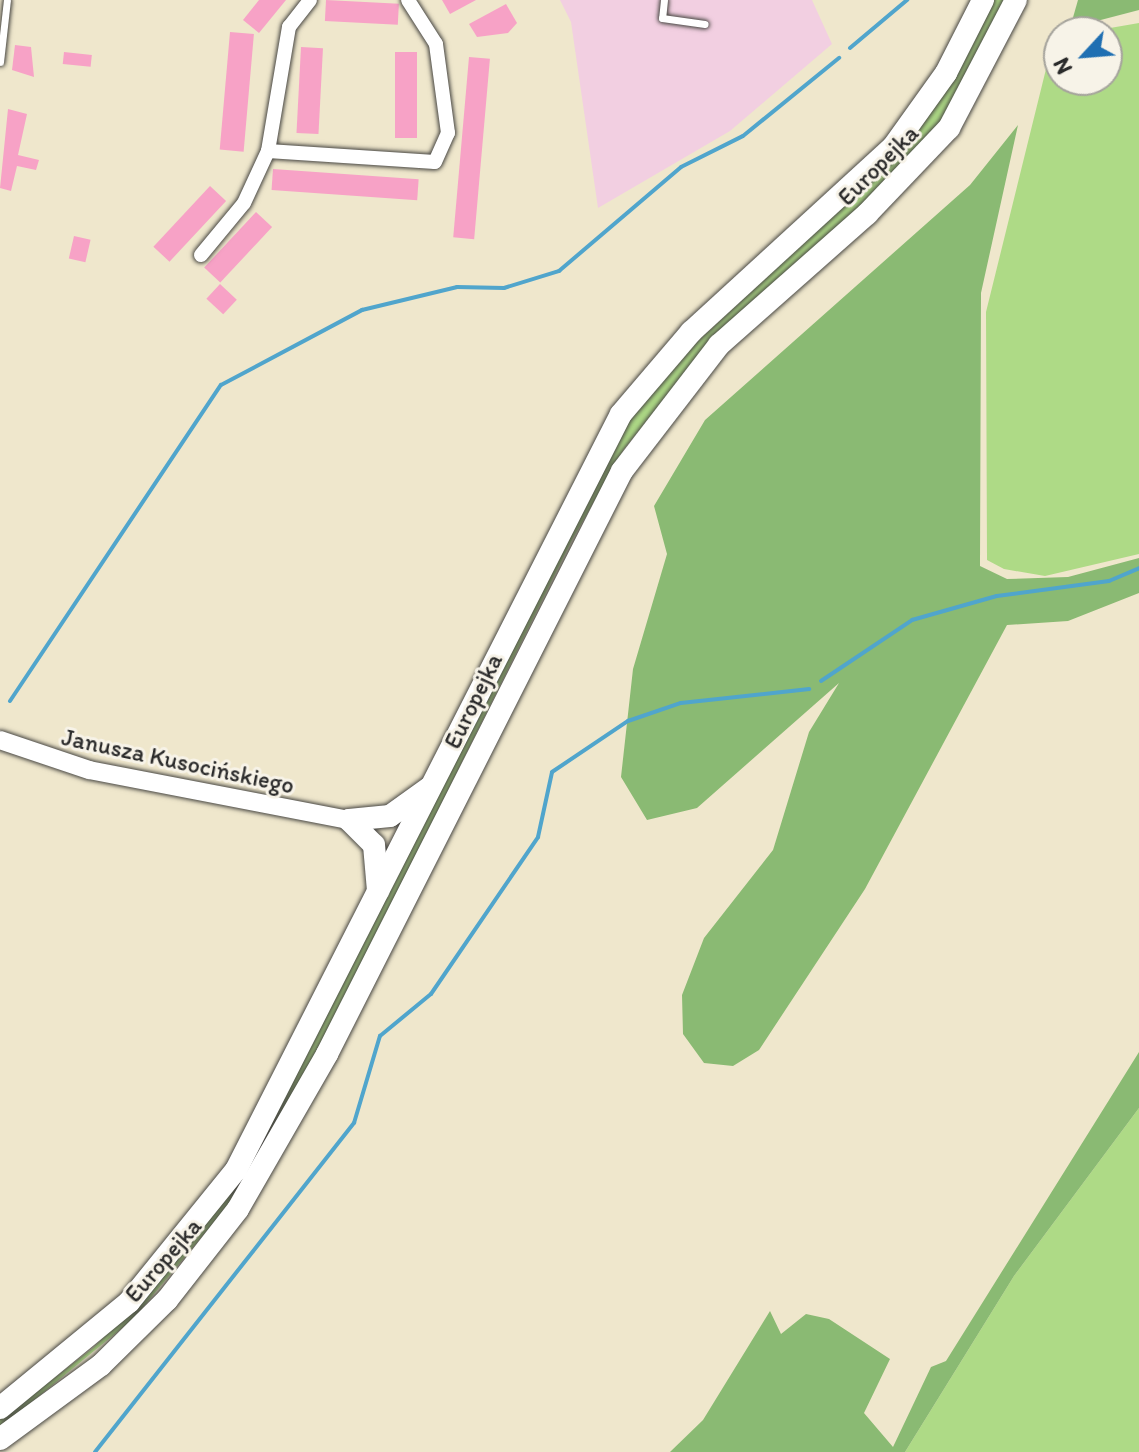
<!DOCTYPE html>
<meta charset="utf-8">
<style>
body{margin:0}
#map{position:relative;width:1139px;height:1452px;overflow:hidden;background:#efe7cc;font-family:Itim,sans-serif}
div>[style]{position:absolute}
[style*='--x']{left:calc(var(--x)*1px);top:calc(var(--y)*1px);width:calc(var(--w)*1px);rotate:calc(var(--a)*1deg)}
.built>*{inset:0;background:#f2cfe1}
.green>*{inset:0;background:#aeda86}
.forest>*{inset:0;background:#8aba73}
.stream>*{height:4px;margin:-2px;padding:0 2px;transform-origin:2px;border-radius:2px;background:#50a5cc}
.building>*{inset:0;background:#f7a2c6;transform-origin:0 0}
.roads{filter:drop-shadow(0 0 2px #484743) drop-shadow(0 0 2px #484743)}
.service>*{height:7px;margin:-3.5px;padding:0 3.5px;transform-origin:3.5px;border-radius:3.5px;background:#fff}
.minor>*{height:14px;margin:-7px;padding:0 7px;transform-origin:7px;border-radius:7px;background:#fff}
.tertiary>*{height:18px;margin:-9px;padding:0 9px;transform-origin:9px;border-radius:9px;background:#fff}
.primary>*{height:22px;margin:-11px;padding:0 11px;transform-origin:11px;border-radius:11px;background:#fff}
span{translate:-50% -50%;white-space:nowrap;text-align:center;line-height:1.15;-webkit-text-stroke:6px #f7f3e8;paint-order:stroke}
.street-label{font-size:24px;color:#2b2b2b}
.north{position:absolute;left:1043px;top:16px;width:80px;height:80px;box-sizing:border-box;background:#f7f3e8;border:2px solid #a5a39c;border-radius:50%;rotate:244deg;font-size:22px;font-weight:700;line-height:32px;text-align:center;color:#2b2b2b}
.north::after{content:'';display:block;margin:auto;width:28px;height:36px;background:#1f6fb2;clip-path:polygon(50% 0,100% 100%,50% 72%,0 100%)}
</style>
<div id="map">
<div class="built">
<div style="clip-path:polygon(560px 0,812px 0,832px 44px,730px 131px,598px 208px,571px 22px)"></div>
</div>
<div class="green">
<div style="clip-path:polygon(992px 0,1006px 0,943px 120px,892px 179px,708px 345px,624px 449px,572px 540px,318px 1052px,230px 1203px,133px 1319px,0 1428px,0 1420px,93px 1348px,160px 1280px,253px 1156px,631px 415px,670px 367px,881px 171px)"></div>
<div style="clip-path:polygon(1139px 23px,1139px 554px,1045px 576px,1004px 569px,987px 560px,986px 312px,1047px 65px,1059px 54px,1059px 80px,1107px 80px,1107px 32px,1087px 32px)"></div>
<div style="clip-path:polygon(1139px 1108px,1139px 1452px,905px 1452px,1014px 1276px)"></div>
</div>
<div class="forest">
<div style="clip-path:polygon(1078px 0,1139px 0,1139px 10px,1070px 28px)"></div>
<div style="clip-path:polygon(1018px 125px,981px 293px,980px 566px,1007px 579px,1068px 577px,1139px 558px,1139px 593px,1068px 621px,1007px 625px,865px 889px,759px 1050px,733px 1066px,704px 1063px,683px 1034px,682px 995px,704px 938px,773px 850px,809px 732px,839px 683px,697px 808px,647px 820px,621px 777px,633px 669px,667px 554px,654px 506px,705px 420px,970px 185px)"></div>
<div style="clip-path:polygon(1139px 1052px,1139px 1108px,1014px 1276px,905px 1452px,670px 1452px,703px 1420px,770px 1311px,781px 1334px,806px 1314px,829px 1319px,890px 1359px,864px 1413px,893px 1447px,931px 1367px,946px 1361px)"></div>
</div>
<div class="stream">
<div style="--x:850;--y:48;--w:75;--a:-40.1"></div>
<div style="--x:821;--y:681;--w:110;--a:-33.8"></div>
<div style="--x:912;--y:620;--w:88;--a:-15.8"></div>
<div style="--x:997;--y:596;--w:113;--a:-7.6"></div>
<div style="--x:1109;--y:581;--w:33;--a:-23"></div>
<div style="--x:10;--y:701;--w:380;--a:-56.3"></div>
<div style="--x:221;--y:385;--w:160;--a:-28"></div>
<div style="--x:362;--y:310;--w:98;--a:-13.6"></div>
<div style="--x:457;--y:287;--w:47;--a:1.2"></div>
<div style="--x:504;--y:288;--w:58;--a:-17.2"></div>
<div style="--x:559;--y:271;--w:160;--a:-40.4"></div>
<div style="--x:681;--y:167;--w:69;--a:-26.6"></div>
<div style="--x:743;--y:136;--w:124;--a:-39.1"></div>
<div style="--x:95;--y:1452;--w:419;--a:-51.8"></div>
<div style="--x:354;--y:1123;--w:91;--a:-73.4"></div>
<div style="--x:380;--y:1036;--w:66;--a:-39.5"></div>
<div style="--x:431;--y:994;--w:190;--a:-55.7"></div>
<div style="--x:538;--y:837;--w:66;--a:-77.8"></div>
<div style="--x:552;--y:772;--w:92;--a:-33.9"></div>
<div style="--x:628;--y:721;--w:56;--a:-18.8"></div>
<div style="--x:681;--y:703;--w:129;--a:-6.2"></div>
</div>
<div class="building">
<div style="clip-path:polygon(259px 0,286px 0,259px 33px,243px 20px)"></div>
<div style="left:326px;top:0;width:73px;height:21px;rotate:3deg"></div>
<div style="clip-path:polygon(442px 0,476px 0,450px 14px)"></div>
<div style="clip-path:polygon(506px 4px,517px 23px,508px 33px,477px 37px,469px 24px)"></div>
<div style="left:230px;top:32px;width:24px;height:118px;rotate:5deg"></div>
<div style="clip-path:polygon(15px 45px,31px 47px,34px 77px,12px 70px)"></div>
<div style="left:301px;top:47px;width:22px;height:86px;rotate:3deg"></div>
<div style="left:64px;top:52px;width:28px;height:12px;rotate:6deg"></div>
<div style="left:395px;top:52px;width:22px;height:86px"></div>
<div style="left:469px;top:57px;width:21px;height:181px;rotate:5deg"></div>
<div style="clip-path:polygon(8px 109px,27px 114px,18px 155px,39px 160px,36px 170px,17px 166px,11px 191px,0 188px)"></div>
<div style="left:273px;top:169px;width:146px;height:21px;rotate:4deg"></div>
<div style="left:210px;top:186px;width:22px;height:83px;rotate:43deg"></div>
<div style="left:256px;top:212px;width:22px;height:76px;rotate:43deg"></div>
<div style="left:74px;top:236px;width:17px;height:23px;rotate:13deg"></div>
<div style="left:220px;top:284px;width:23px;height:20px;rotate:43deg"></div>
</div>
<div class="roads">
<div class="service">
<div style="--x:664;--y:0;--w:18;--a:96"></div>
<div style="--x:662;--y:18;--w:43;--a:7.9"></div>
<div style="--x:0;--y:62;--w:62;--a:-83.6"></div>
</div>
<div class="minor">
<div style="--x:268;--y:151;--w:167;--a:3.8"></div>
<div style="--x:435;--y:162;--w:32;--a:-66"></div>
<div style="--x:448;--y:133;--w:90;--a:-97.7"></div>
<div style="--x:436;--y:44;--w:52;--a:-122.5"></div>
<div style="--x:201;--y:255;--w:67;--a:-50.4"></div>
<div style="--x:244;--y:203;--w:57;--a:-65.2"></div>
<div style="--x:268;--y:151;--w:126;--a:-80.4"></div>
<div style="--x:289;--y:27;--w:34;--a:-52"></div>
</div>
<div class="tertiary">
<div style="--x:0;--y:740;--w:94;--a:18.6"></div>
<div style="--x:89;--y:770;--w:265;--a:10.9"></div>
</div>
<div class="primary">
<div style="--x:349;--y:820;--w:41;--a:-5.6"></div>
<div style="--x:390;--y:816;--w:48;--a:-35.7"></div>
<div style="--x:349;--y:820;--w:35;--a:45"></div>
<div style="--x:374;--y:845;--w:46;--a:85"></div>
<div style="--x:0;--y:1408;--w:167;--a:-39.4"></div>
<div style="--x:129;--y:1302;--w:170;--a:-51"></div>
<div style="--x:236;--y:1170;--w:848;--a:-63.01"></div>
<div style="--x:621;--y:414;--w:108;--a:-49.5"></div>
<div style="--x:691;--y:332;--w:274;--a:-42.5"></div>
<div style="--x:893;--y:147;--w:91;--a:-54.4"></div>
<div style="--x:946;--y:73;--w:82;--a:-63.1"></div>
<div style="--x:0;--y:1439;--w:125;--a:-36.2"></div>
<div style="--x:101;--y:1365;--w:93;--a:-44.6"></div>
<div style="--x:167;--y:1300;--w:115;--a:-52"></div>
<div style="--x:238;--y:1209;--w:179;--a:-60.1"></div>
<div style="--x:327;--y:1054;--w:653;--a:-63.16"></div>
<div style="--x:622;--y:471;--w:159;--a:-52.4"></div>
<div style="--x:719;--y:345;--w:198;--a:-41.5"></div>
<div style="--x:867;--y:214;--w:119;--a:-46.4"></div>
<div style="--x:949;--y:128;--w:144;--a:-62.4"></div>
</div>
</div>
<div class="street-label">
<span style="left:878px;top:165px;rotate:-45deg">Europejka</span>
<span style="left:473px;top:701px;rotate:-64deg">Europejka</span>
<span style="left:178px;top:761px;rotate:12deg">Janusza Kusocińskiego</span>
<span style="left:163px;top:1260px;rotate:-49deg">Europejka</span>
</div>
<div class="north">N</div>
</div>
